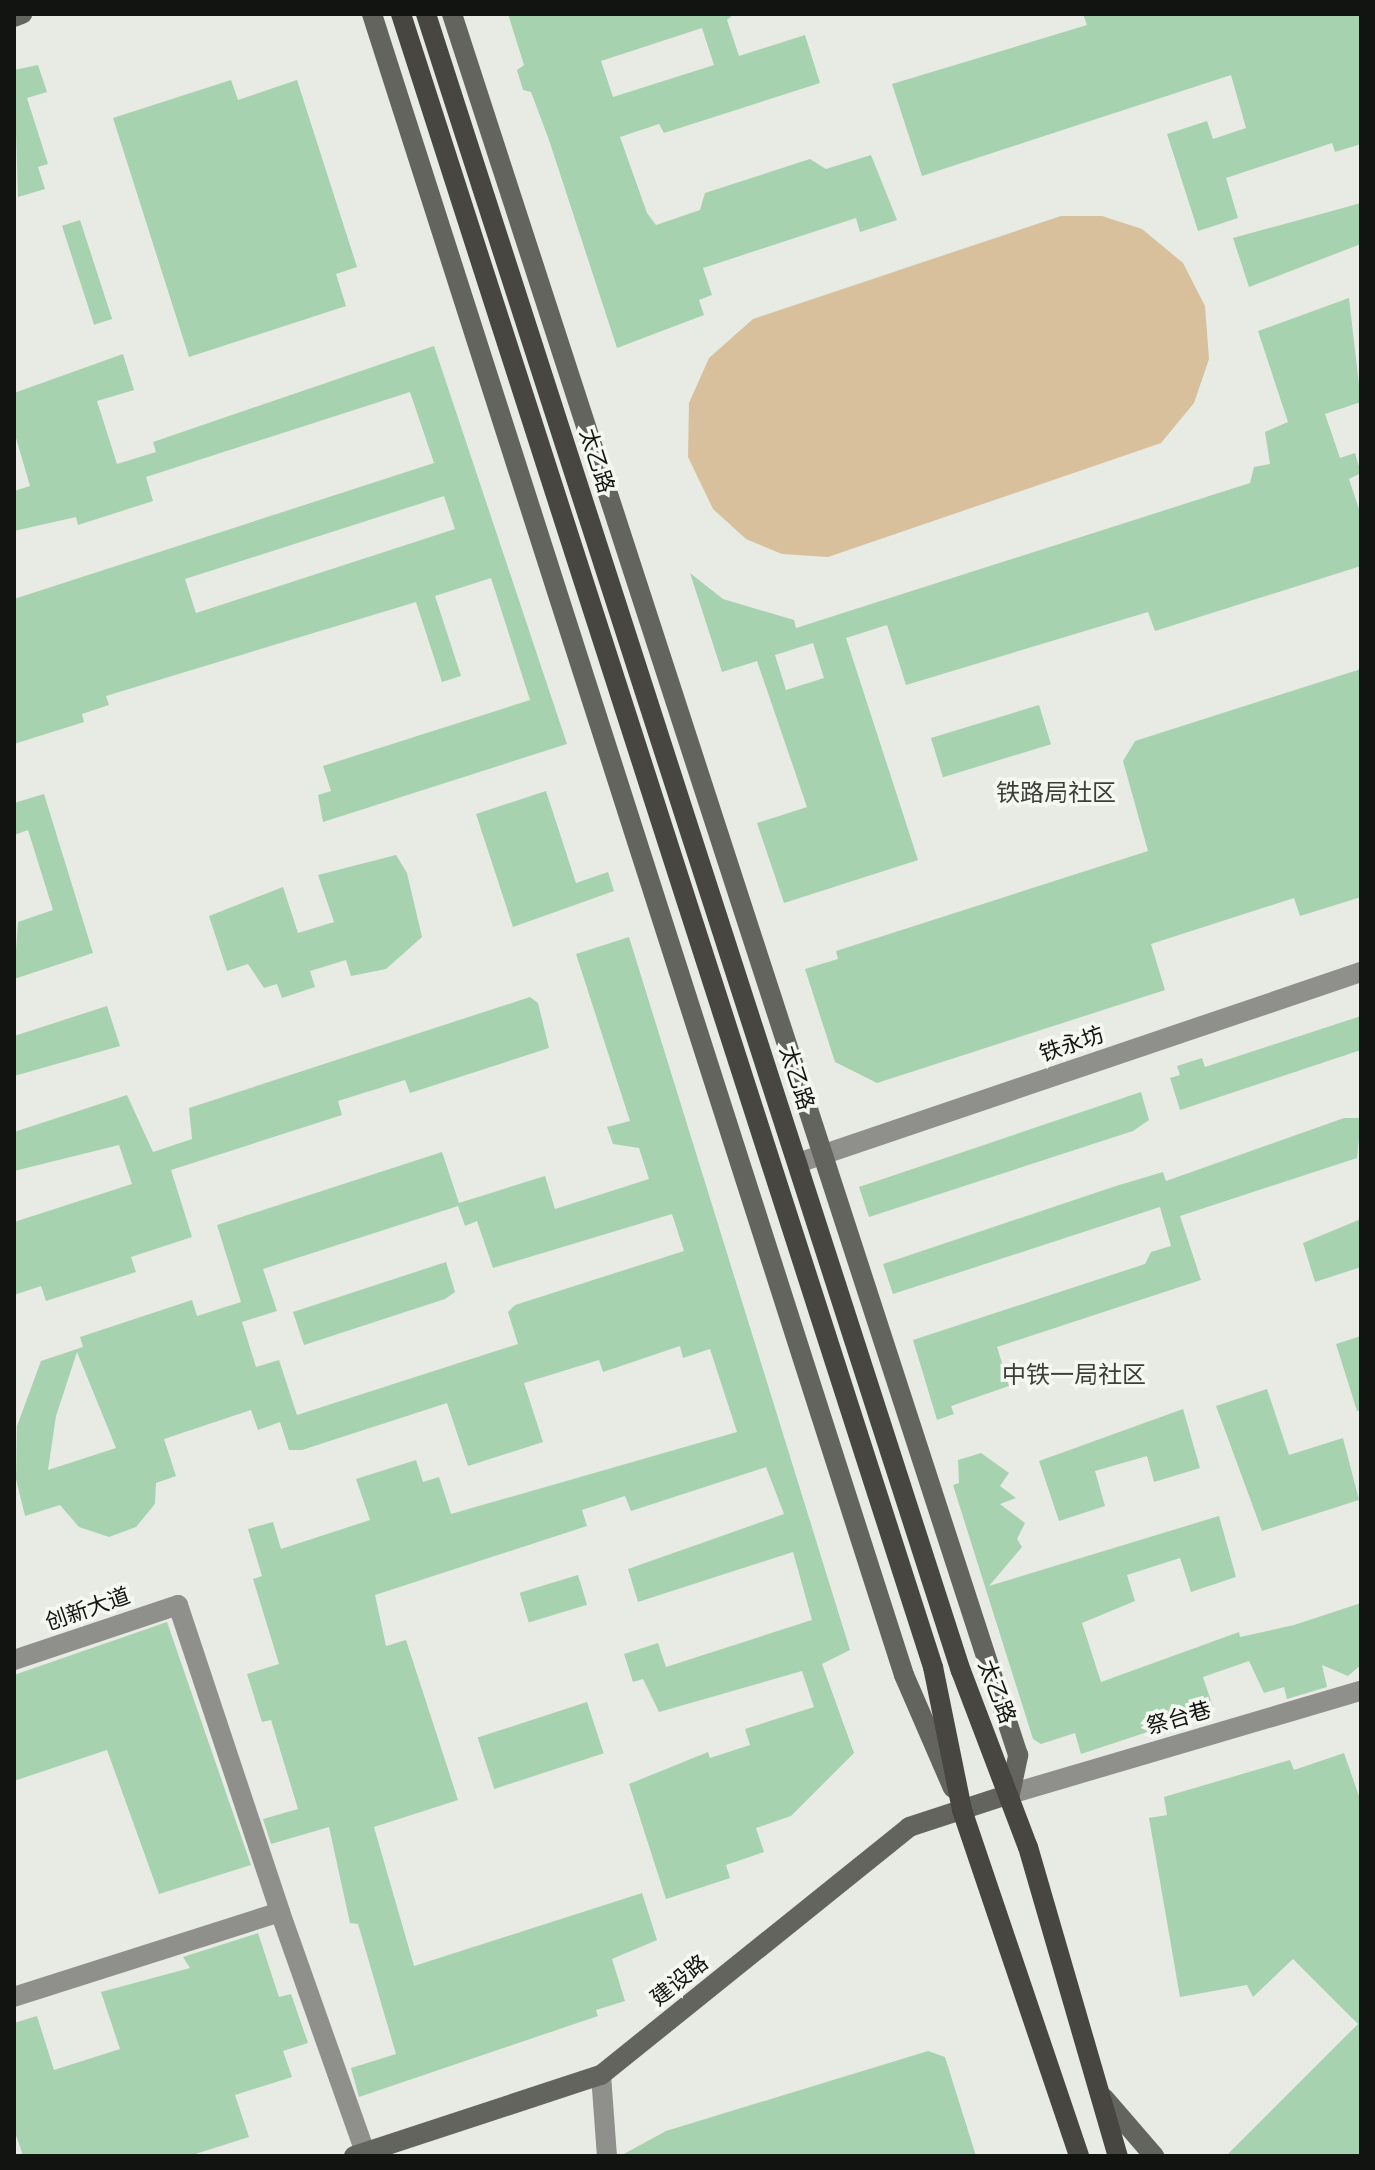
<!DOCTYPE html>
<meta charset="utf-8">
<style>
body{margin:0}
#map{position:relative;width:1375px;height:2170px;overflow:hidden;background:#e7ebe3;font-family:"Varela Round","Noto Sans SC",sans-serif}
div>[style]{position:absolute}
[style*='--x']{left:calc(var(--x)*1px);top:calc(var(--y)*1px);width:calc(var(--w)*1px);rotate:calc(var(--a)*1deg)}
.green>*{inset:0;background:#d7c09b}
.building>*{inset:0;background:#a7d2b0;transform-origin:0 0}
.street>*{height:20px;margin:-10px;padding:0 10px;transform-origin:10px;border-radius:10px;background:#8f8f8b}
.secondary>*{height:20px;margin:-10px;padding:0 10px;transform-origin:10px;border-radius:10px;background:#64645f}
.primary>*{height:20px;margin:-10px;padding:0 10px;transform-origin:10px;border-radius:10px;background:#474641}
span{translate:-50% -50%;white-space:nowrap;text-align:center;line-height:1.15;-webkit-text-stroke:7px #f5f8f1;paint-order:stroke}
.street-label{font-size:22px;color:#121411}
.neighbourhood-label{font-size:24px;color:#3c3e39}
.frame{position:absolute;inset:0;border:16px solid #121411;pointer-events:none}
</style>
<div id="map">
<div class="green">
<div style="clip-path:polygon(1102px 216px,1142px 229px,1183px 263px,1205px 306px,1209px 359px,1194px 403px,1161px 443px,828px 557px,782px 554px,746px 539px,713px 509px,688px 457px,689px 403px,709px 358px,753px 319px,1061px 216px)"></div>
</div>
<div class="building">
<div style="clip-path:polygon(evenodd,508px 14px,734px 14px,727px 20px,739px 56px,805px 35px,820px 83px,664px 133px,659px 124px,620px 137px,647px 213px,656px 225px,700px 210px,705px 193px,810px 159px,826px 169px,871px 155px,897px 220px,860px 232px,856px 218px,703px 268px,712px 295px,699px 300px,704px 315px,617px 348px,549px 140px,531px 92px,523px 90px,517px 70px,524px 65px,508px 14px,702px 28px,714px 65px,613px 97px,601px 61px,702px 28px)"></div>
<div style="clip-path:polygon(1083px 14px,1361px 14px,1361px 144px,1335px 152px,1332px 143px,1226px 178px,1238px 218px,1198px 231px,1167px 134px,1207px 121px,1213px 139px,1246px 128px,1231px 75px,922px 176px,892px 84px,1087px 25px)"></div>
<div style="clip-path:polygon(38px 65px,47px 92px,27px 98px,48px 164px,38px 167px,45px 189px,18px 197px,14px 70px)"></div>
<div style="clip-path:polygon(231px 80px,238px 100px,297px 80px,357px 267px,336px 274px,346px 306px,189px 357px,113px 118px)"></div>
<div style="clip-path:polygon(1361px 203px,1361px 244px,1249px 287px,1233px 238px)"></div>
<div style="left:80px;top:220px;width:104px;height:19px;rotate:72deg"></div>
<div style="clip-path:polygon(evenodd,1349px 298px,1361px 402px,1325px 414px,1340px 458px,1355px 453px,1361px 473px,1349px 479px,1361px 515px,1361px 566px,1155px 631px,1148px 612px,906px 685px,887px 625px,846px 638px,918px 860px,784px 903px,757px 823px,807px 807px,757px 661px,722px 672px,690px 573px,723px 599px,794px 620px,796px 628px,1250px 483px,1254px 467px,1270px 464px,1265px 432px,1288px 422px,1258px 331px,1349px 298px,813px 643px,824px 678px,786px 690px,775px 655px,813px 643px)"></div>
<div style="clip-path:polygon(evenodd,434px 346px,567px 744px,323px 822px,318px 795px,331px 791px,323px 766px,530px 700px,491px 578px,435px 596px,461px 676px,442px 682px,416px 602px,106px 696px,109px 705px,82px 714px,84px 722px,14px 744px,14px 599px,434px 463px,410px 392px,146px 477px,153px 501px,78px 525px,76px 517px,14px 531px,14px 491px,30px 486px,14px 431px,14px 393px,123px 354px,134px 390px,97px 401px,117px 464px,156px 452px,153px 442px,434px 346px,444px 496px,455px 529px,196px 613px,185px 579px,444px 496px)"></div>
<div style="clip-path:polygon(1361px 669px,1361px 897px,1300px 916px,1294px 898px,1151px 944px,1165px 990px,877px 1083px,835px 1062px,805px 969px,838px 959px,836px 951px,1148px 851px,1123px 761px,1135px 741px)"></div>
<div style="left:1039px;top:705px;width:41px;height:113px;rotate:73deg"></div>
<div style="clip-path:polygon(546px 791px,576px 883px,608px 872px,614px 891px,513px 927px,476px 814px)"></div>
<div style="clip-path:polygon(44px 794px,93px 953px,14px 979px,18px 922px,53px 910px,28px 830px,14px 835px,14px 803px)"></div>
<div style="clip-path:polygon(396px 855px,407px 873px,422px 937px,386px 969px,351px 976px,346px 960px,310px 971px,315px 987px,282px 998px,277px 984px,264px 988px,248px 964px,227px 971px,209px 916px,283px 887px,298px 933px,334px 922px,318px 875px)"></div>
<div style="clip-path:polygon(evenodd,629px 937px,850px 1650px,822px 1664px,854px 1753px,791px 1816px,756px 1828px,764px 1852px,726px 1865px,730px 1878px,666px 1899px,629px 1784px,708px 1752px,710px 1758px,750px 1745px,745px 1729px,814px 1707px,802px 1671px,659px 1712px,643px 1679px,633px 1682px,624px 1654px,658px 1643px,666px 1667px,812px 1620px,793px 1552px,638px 1602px,628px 1569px,784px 1514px,766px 1467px,631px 1511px,625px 1496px,582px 1510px,587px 1526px,375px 1595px,386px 1646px,406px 1640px,458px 1800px,374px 1827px,414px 1966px,642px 1893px,657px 1940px,612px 1959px,625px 2001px,596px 2010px,598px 2016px,359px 2097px,351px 2068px,396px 2054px,358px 1924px,350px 1923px,329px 1827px,271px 1844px,263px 1819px,298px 1809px,271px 1720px,262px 1722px,247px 1674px,279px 1664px,253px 1579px,262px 1576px,248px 1529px,273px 1522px,281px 1549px,370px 1520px,356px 1479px,416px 1460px,423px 1482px,439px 1477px,451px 1514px,737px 1432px,710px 1349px,683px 1358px,680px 1346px,603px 1372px,599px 1360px,524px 1383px,543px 1442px,468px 1466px,447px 1403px,302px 1450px,289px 1450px,280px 1422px,258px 1430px,251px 1410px,164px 1439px,176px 1476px,156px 1483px,155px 1504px,136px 1527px,109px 1537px,79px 1527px,60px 1505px,25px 1516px,16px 1479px,17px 1426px,41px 1361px,83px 1347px,80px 1337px,192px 1300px,197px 1316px,241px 1302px,217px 1225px,442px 1152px,459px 1203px,545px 1176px,555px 1209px,649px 1179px,639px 1148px,613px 1144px,607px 1127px,630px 1121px,576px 954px,629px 937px,458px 1206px,465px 1226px,477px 1221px,493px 1268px,672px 1214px,684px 1251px,515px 1305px,508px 1312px,518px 1344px,297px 1415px,279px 1360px,256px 1367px,242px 1322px,277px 1311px,263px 1269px,458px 1206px,629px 937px,77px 1352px,116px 1448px,48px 1470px,56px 1416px,77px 1352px)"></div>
<div style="clip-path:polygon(530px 997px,538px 1003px,549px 1048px,410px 1093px,405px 1080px,338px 1101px,342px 1115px,171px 1170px,192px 1237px,131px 1257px,136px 1272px,46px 1301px,41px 1286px,14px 1295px,14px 1222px,132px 1184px,119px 1145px,14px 1171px,14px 1132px,127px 1095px,153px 1152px,192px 1139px,189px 1108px)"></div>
<div style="clip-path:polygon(107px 1006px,120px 1046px,14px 1076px,14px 1036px)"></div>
<div style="clip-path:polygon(1361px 1016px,1361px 1050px,1180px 1110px,1170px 1078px,1180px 1075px,1177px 1066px,1202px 1058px,1205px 1067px)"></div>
<div style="clip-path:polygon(1141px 1092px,1149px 1120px,1133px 1131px,869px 1217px,859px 1187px)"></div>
<div style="clip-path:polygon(1344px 1118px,1361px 1118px,1357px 1158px,1180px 1216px,1201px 1280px,997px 1347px,1009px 1386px,951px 1406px,954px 1414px,937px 1420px,913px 1340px,1145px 1264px,1151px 1252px,1171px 1246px,1160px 1207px,893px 1294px,883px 1264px,1116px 1186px,1163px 1172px,1166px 1181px)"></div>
<div style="clip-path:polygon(1361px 1219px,1361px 1267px,1315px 1282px,1303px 1243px)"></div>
<div style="clip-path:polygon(446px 1262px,455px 1292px,445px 1299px,304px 1345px,293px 1312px)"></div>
<div style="clip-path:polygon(1361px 1336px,1361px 1410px,1357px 1411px,1336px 1344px)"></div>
<div style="clip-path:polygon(1267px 1389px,1289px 1455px,1343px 1438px,1359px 1500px,1262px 1531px,1216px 1406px)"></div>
<div style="clip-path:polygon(1183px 1409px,1200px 1468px,1154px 1482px,1147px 1456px,1095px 1471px,1105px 1506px,1059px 1521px,1039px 1461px)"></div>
<div style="clip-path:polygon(981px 1453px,1009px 1473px,1000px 1486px,1016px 1498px,1000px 1504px,1025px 1523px,1017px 1539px,1022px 1547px,989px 1586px,1219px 1516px,1236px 1577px,1191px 1592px,1180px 1558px,1127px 1575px,1135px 1601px,1082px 1623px,1101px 1682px,1239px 1632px,1240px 1637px,1294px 1625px,1361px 1603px,1361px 1665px,1348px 1676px,1322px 1665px,1327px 1687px,1287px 1699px,1284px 1687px,1264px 1693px,1249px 1661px,1203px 1677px,1214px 1710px,1081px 1754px,1075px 1733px,1041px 1744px,1033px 1739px,953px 1485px,959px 1483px,958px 1460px)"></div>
<div style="left:578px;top:1575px;width:31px;height:61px;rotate:73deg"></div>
<div style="clip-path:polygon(167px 1622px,251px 1865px,159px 1894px,107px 1750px,14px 1781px,14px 1675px)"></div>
<div style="left:587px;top:1702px;width:54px;height:115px;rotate:72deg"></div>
<div style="clip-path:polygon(1344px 1753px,1361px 1802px,1361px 2156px,1226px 2156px,1358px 2024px,1293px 1959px,1253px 1997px,1247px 1985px,1180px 1997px,1149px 1818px,1167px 1815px,1164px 1797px,1290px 1760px,1294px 1770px)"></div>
<div style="clip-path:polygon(258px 1933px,279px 1997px,291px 1994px,308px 2043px,283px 2051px,292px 2077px,235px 2095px,249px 2137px,189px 2156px,23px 2156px,14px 2129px,14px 2023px,37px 2016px,54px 2070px,120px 2049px,101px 1992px,190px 1968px,183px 1957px)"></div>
<div style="clip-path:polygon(928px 2051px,945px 2057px,976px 2156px,620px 2156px,666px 2131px)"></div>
</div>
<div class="street">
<div style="--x:798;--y:1163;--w:595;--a:-18.74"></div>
<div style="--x:14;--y:1660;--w:173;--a:-18.5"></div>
<div style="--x:178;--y:1605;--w:324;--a:71.6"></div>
<div style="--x:280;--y:1912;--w:279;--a:162.3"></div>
<div style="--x:1010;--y:1794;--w:366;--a:-16.4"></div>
<div style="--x:280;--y:1912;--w:255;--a:70.5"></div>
<div style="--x:601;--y:2075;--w:81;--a:85.8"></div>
</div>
<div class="secondary">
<div style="--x:372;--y:14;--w:1744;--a:72.24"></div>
<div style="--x:904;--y:1675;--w:123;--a:66.6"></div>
<div style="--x:14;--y:17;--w:9;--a:-21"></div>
<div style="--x:1104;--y:2098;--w:77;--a:49.2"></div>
<div style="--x:354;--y:2156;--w:260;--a:-18.2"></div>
<div style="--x:601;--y:2075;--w:395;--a:-38.8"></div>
<div style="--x:909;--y:1827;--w:106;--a:-18.1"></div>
<div style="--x:1010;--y:1794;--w:40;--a:-78"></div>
<div style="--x:1018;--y:1755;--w:1831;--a:-108.01"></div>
</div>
<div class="primary">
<div style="--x:401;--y:14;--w:1737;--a:72.16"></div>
<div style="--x:933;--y:1667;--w:146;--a:78.5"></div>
<div style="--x:962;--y:1810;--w:365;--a:71.3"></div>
<div style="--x:426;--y:14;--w:1741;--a:72.11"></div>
<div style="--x:961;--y:1671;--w:188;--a:69.2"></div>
<div style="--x:1028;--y:1847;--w:322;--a:73.8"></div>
</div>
<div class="street-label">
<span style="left:596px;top:461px;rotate:72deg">太乙路</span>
<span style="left:1072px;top:1045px;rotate:-19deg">铁永坊</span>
<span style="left:796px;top:1078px;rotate:72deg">太乙路</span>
<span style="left:88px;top:1610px;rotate:-19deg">创新大道</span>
<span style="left:996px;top:1692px;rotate:69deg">太乙路</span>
<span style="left:1179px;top:1719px;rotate:-16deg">祭台巷</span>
<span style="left:680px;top:1981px;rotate:-39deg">建设路</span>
</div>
<div class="neighbourhood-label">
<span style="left:1056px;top:794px">铁路局社区</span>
<span style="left:1074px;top:1376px">中铁一局社区</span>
</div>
<div class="frame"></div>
</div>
